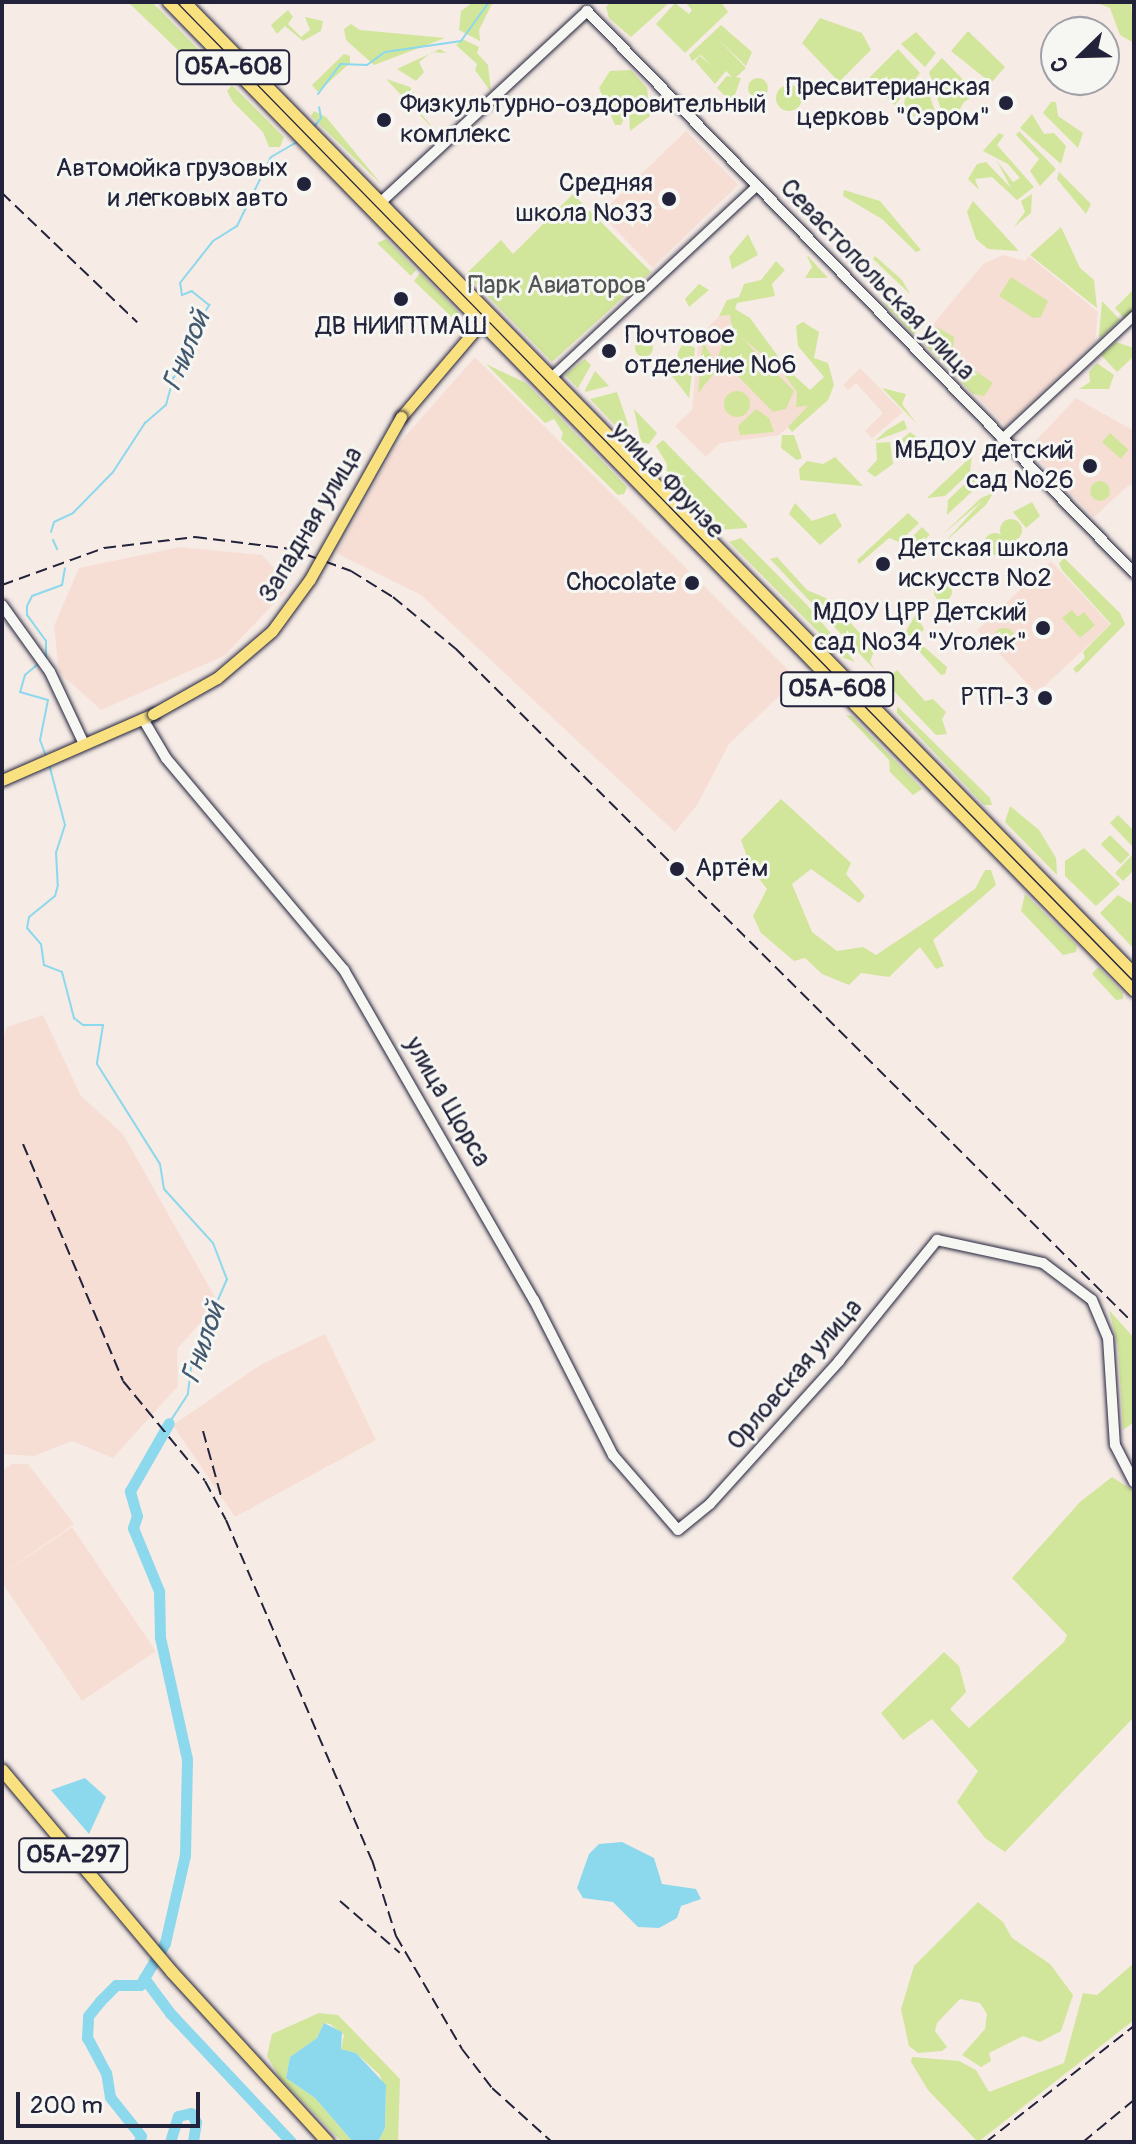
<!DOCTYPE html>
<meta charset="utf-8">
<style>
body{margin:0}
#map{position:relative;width:1136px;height:2144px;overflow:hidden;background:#f6ebe5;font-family:Pangolin,sans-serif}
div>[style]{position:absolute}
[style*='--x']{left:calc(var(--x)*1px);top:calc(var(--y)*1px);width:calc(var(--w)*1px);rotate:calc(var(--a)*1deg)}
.built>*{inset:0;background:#f7ded5;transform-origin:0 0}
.green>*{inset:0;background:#d1e69b;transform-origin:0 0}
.round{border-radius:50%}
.water>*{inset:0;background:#8cd8ed}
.stream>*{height:2px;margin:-1px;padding:0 1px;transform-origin:1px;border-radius:1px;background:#8cd8ed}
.river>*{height:11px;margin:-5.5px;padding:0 5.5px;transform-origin:5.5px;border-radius:5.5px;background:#8cd8ed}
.roads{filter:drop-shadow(0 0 2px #22223b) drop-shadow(0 0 2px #22223b)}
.tertiary>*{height:9px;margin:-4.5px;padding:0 4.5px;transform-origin:4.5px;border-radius:4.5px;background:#f6f6f2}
.secondary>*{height:10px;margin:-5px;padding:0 5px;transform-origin:5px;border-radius:5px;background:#f6f6f2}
.primary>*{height:11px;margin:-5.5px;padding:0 5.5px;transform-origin:5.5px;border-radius:5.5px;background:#fae180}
.trunk>*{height:12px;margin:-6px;padding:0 6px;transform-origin:6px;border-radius:6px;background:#fae180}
.rail>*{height:2px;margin-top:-1px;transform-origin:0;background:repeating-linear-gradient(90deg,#22223b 0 12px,transparent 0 18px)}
.bridges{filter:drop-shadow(0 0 2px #22223b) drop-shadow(0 0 2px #22223b)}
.primary-bridge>*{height:11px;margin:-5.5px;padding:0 5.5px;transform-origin:5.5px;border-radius:5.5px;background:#fae180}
.dots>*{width:22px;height:22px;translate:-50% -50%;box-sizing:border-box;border:4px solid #f6f6f2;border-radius:50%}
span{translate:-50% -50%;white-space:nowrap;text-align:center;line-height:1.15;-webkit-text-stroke:6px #f6f6f2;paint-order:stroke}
.shield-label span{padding:2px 6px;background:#f6f6f2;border:2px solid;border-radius:6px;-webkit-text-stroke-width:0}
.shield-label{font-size:24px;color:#22223b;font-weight:700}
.poi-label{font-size:26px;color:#22223b}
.right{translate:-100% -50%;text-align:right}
.left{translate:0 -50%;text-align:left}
.street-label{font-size:26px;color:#22223b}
.park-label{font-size:26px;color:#4e5353}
.water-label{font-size:28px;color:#425970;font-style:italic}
.frame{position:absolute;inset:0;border:4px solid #22223b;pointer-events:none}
.north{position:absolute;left:1040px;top:16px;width:80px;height:80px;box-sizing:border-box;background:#f6f6f2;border:2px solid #a1a1a9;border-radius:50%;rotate:247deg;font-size:22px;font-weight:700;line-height:32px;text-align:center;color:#22223b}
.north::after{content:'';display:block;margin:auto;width:28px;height:36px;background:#22223b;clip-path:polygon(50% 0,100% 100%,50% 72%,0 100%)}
.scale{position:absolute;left:16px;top:2092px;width:184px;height:36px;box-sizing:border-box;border:4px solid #22223b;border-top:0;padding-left:10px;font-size:24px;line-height:28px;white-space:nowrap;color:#22223b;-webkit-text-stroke:6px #f6f6f2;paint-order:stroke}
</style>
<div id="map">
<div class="built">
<div style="left:686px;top:131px;width:75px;height:119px;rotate:46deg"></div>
<div style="clip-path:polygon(1003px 255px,1025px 261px,1029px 256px,1098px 312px,1095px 341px,1006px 426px,921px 339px,983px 264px)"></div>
<div style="clip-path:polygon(726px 310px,817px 403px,779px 435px,720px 443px,706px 457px,675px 426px,692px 410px,699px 336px)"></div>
<div style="clip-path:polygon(475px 357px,797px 679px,729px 744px,697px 805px,675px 832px,421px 595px,336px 553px,394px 449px)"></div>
<div style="clip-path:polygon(860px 368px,903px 412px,872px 438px,865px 431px,883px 413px,856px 383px,848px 390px,843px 385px)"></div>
<div style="clip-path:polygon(1076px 398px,1134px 431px,1134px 488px,1130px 484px,1094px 517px,1028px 449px)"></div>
<div style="clip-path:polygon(180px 547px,262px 555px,284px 579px,286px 591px,224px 656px,101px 710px,59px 672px,54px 626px,79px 568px)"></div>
<div style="left:1051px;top:561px;width:87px;height:101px;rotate:47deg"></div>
<div style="clip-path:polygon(43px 1015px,81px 1096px,123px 1134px,216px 1299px,212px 1310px,177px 1349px,178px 1386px,113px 1458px,72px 1441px,34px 1456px,2px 1454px,2px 1042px,7px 1027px)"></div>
<div style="clip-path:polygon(325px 1334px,376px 1440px,235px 1517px,173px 1425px,262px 1364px)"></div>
<div style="clip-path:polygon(12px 1464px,28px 1464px,74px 1524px,2px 1574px,2px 1471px)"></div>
<div style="left:72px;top:1527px;width:150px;height:89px;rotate:56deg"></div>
</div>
<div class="green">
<div style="clip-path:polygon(128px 2px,152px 2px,212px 63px,216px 78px,207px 78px)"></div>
<div style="clip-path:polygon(473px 2px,493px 2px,479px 30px,480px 41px,459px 30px,461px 11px)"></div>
<div style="clip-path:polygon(611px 2px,670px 2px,631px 37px,609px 18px,606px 7px)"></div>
<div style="clip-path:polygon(685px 2px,721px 2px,728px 12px,685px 53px,656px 24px,675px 3px,689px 14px,692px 10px)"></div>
<div style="clip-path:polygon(1095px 2px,1131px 2px,1134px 43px,1120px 35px,1110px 8px)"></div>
<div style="clip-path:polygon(288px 10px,293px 17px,288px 24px,301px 37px,310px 30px,305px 17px,323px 21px,321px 31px,303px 41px,285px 26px,277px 34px,271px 25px)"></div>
<div style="clip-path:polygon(820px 18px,862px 33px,871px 50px,839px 82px,802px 43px)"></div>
<div style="clip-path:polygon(351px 24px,360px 30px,445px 38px,374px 65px,346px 40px,344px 29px)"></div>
<div style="clip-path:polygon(721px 25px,752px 52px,746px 66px,717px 38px,746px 68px,734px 79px,726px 71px,715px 84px,695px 61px,700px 56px,713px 67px,701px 55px,692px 61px,689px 55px)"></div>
<div style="clip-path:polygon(968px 31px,1005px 67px,991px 83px,951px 51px)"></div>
<div style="clip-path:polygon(916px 32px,936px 53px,925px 67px,901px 44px)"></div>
<div style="clip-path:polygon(462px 39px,479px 47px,477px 53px,488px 65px,491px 92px,475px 70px,477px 64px,456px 45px)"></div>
<div style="clip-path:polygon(440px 49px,446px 53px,432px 52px,419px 62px,424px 72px,416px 81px,397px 69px)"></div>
<div style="clip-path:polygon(898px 49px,920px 73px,895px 105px,867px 80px)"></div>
<div style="clip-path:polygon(344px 54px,350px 56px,350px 63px,318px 92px,312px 85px)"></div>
<div style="clip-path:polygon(942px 58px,977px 94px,964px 102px,951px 124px,945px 122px,929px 72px)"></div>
<div style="clip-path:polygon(631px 70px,647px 88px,650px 116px,630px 131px,629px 108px,621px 125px,615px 125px,599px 88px,610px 71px)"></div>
<div style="clip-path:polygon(727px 76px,741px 78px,732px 103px,717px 88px)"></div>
<div class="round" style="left:748px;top:78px;width:20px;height:20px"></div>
<div style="clip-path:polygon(924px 78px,938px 121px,932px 124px,922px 116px,910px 116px,904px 107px,905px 96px)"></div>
<div style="clip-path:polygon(386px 79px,410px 87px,422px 103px,419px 111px,437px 133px)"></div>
<div style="clip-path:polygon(232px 85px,284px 137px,280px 147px,269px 147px,263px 132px,233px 102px,227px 91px)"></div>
<div class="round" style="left:776px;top:85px;width:26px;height:26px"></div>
<div style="clip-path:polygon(1051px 102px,1056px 102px,1058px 116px,1083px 133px,1078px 148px,1043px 113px)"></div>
<div style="clip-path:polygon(314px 111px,326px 117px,382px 185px,311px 116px)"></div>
<div style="clip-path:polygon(1032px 114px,1044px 134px,1054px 133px,1066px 146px,1061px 164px,1020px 128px)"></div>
<div style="clip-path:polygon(1019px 131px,1056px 169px,1040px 186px,1030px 171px,1039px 159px,1016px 135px)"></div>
<div style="clip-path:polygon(999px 133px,1004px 135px,997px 145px,1034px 187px,1017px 200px,992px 177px,975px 179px,979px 190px,968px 179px,977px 164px,986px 162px,1011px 188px,997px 161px,1013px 182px,1020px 178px,1008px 164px,983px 151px)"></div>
<div style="clip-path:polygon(1059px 172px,1091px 204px,1086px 214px,1057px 179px)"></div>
<div style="clip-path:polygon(844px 190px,880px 201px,921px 250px,916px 252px,882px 219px,843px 196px)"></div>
<div style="clip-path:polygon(573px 194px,651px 272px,552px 362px,466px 274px,501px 240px,513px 254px)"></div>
<div style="clip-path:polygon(1032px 194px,1031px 213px,1014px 227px,1025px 212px,1021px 201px)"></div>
<div style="clip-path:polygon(973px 201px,1017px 249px,1018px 251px,988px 249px,976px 239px,967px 212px)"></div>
<div style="clip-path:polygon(1061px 227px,1080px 268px,1094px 280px,1097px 308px,1030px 255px)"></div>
<div style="clip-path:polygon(748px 234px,758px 255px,732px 269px,729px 257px)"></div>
<div style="clip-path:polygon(386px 239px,416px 270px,411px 276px,377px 243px)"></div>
<div style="clip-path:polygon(807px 256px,809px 257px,828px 278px,805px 278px,812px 267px)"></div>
<div style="clip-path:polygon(875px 256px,902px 280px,910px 294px,873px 259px)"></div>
<div style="clip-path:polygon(776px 261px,785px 270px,772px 284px,775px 296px,737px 303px,735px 309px,750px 318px,788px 370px,810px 390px,824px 377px,798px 346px,796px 326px,803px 322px,819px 332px,814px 358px,828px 363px,834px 385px,828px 400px,792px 432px,788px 427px,808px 406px,796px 407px,797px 392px,779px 368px,732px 330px,730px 315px,719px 316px,727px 300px,739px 297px,744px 284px,761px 280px)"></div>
<div style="clip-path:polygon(420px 273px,459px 313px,461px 326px,414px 281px)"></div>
<div style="clip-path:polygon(1011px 277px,1048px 301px,1041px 317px,1033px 318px,999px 296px)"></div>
<div style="clip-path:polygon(699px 284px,709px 290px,689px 307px,685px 299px)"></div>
<div style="clip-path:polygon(1134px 289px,1134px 309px,1124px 318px,1115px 308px)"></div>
<div style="clip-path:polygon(879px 298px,907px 322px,919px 313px,920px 330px,913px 334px)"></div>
<div style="clip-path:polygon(1102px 301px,1120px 320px,1100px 338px,1099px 336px)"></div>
<div style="clip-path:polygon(937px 327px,954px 337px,953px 355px,993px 383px,984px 396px,973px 394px,924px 344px)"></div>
<div style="clip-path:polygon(739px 335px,794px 391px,786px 409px,773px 412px,718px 356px,724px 340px)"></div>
<div class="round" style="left:635px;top:339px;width:18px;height:18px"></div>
<div style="clip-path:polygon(683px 342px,695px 348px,689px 398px,669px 372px)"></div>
<div style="clip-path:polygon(703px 342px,714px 360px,703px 372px,711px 364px,717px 370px,698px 393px)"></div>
<div style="clip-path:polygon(1116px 342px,1134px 348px,1134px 356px,1117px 372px,1101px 355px)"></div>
<div style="clip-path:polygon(585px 359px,591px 365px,578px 388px,565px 375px)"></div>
<div style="clip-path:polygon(1097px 363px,1114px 375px,1109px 389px,1079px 389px,1090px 382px,1089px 372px)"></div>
<div style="clip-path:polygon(486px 364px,526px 383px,627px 487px,624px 494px,618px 495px,561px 439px,563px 433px,554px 419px,545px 423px)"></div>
<div style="clip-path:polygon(595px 371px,609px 386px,585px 392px,585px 390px)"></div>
<div style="clip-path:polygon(882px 388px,906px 394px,902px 404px,916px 423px)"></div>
<div class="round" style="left:724px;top:391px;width:26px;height:26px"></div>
<div style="clip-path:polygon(617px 392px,633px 439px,631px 442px,590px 399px)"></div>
<div style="clip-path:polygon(634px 409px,657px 433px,649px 444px,641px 442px)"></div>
<div style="clip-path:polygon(756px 409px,769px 418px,774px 432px,740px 435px,738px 426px)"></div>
<div style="clip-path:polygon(904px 420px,907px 429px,875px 441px,887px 430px)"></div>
<div style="clip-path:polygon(910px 432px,919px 439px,896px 460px,893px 447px)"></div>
<div style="left:1110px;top:433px;width:25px;height:12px;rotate:42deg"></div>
<div style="clip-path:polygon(782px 435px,794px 435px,802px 458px,797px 460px,781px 448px)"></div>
<div style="clip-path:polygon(663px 440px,747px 525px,747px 528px,719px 530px,666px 477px,667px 464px,656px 446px)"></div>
<div style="clip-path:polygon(890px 442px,893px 464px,875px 477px,867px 471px,877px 460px,876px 443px)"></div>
<div style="clip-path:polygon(972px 456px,970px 472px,959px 483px,945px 496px,927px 498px)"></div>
<div style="clip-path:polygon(835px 457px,863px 486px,800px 480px,799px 469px,807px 461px,823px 464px)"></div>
<div style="clip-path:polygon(972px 477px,983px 481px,947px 515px,948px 500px)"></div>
<div class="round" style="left:1090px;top:481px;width:20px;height:20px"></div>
<div style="clip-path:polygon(993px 493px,986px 505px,945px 542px,982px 501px,941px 536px,981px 498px)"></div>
<div style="clip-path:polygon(1032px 502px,1040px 516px,1026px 528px,1013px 512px)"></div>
<div style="clip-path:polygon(795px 503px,812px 521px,835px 513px,842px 526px,820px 545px,789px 514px)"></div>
<div style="clip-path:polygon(908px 513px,919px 523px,899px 542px,889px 538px,859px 564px,857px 560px)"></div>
<div class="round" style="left:1000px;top:519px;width:22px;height:22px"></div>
<div style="left:922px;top:527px;width:11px;height:26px;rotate:45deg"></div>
<div class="round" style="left:984px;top:533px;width:22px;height:22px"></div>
<div style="clip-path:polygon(741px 538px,807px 605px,855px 662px,844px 658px,729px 542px)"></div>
<div style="clip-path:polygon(777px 557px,807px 590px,828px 599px,875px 649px,870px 661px,875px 670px,770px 559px)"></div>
<div style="clip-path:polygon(1064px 558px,1120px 613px,1125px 624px,1077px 673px,1073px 669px,1085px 658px,1083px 652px,1111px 624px,1062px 570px,1059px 563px)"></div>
<div class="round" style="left:934px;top:583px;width:18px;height:18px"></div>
<div style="clip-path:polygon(1072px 610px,1078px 617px,1084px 612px,1095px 625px,1080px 638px,1062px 618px)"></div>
<div style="clip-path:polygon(916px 614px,924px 629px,912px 643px,905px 633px)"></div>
<div class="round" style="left:993px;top:628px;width:22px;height:22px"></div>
<div style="clip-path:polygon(922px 645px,947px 667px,945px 674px,941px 675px,919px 651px)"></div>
<div style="clip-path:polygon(897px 670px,925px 701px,933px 699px,946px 712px,942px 719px,947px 734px,936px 735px,889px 686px,886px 679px)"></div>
<div style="clip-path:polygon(897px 706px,990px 798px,992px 805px,984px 805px,897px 713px)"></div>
<div style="clip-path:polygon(846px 715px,852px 716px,922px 789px,913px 795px,890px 772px,889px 760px)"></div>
<div style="clip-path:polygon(781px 799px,851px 863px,846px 874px,865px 896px,859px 903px,811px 869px,792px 884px,812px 932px,837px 951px,863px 947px,876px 955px,975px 889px,985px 870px,991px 870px,996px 885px,933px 940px,944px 966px,936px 969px,920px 947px,889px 977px,861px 973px,849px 985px,822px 974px,805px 958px,794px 961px,761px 933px,753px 916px,767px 889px,751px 868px,741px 840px)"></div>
<div style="clip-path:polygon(1010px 806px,1039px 830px,1056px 858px,1057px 875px,1005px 822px)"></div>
<div style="clip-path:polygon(1118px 815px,1134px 831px,1134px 848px,1110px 823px)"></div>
<div style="left:1110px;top:835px;width:28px;height:13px;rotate:45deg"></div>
<div style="clip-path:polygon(1084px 848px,1120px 884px,1096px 906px,1065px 876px,1065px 861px)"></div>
<div style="clip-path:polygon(1134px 853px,1134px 870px,1123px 881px,1115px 873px)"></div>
<div style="clip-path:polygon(1025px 894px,1077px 946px,1076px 952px,1063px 955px,1021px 911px)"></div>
<div style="clip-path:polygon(1118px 895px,1134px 905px,1134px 949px,1100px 913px)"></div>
<div style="clip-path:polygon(1098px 967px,1123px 993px,1123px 999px,1116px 1000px,1092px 974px)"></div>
<div style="clip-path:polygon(1109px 1310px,1134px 1338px,1134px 1422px,1123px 1430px,1118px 1346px)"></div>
<div style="clip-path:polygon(1112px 1477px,1134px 1491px,1134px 1717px,1005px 1852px,985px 1838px,957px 1802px,978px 1771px,932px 1719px,903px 1740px,881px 1713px,944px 1652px,959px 1666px,966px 1692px,950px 1709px,969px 1728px,1064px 1642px,1067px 1635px,1012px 1578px,1080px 1502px)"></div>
<div style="clip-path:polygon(978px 1902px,1003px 1922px,1012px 1938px,1050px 1964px,1073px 1995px,1061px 2031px,1040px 2042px,1023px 2036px,989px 2053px,991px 2061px,981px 2067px,962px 2055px,985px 2029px,987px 2014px,980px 2003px,960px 1999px,937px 2023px,935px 2031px,947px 2047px,942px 2051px,918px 2053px,909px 2046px,901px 2009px,914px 1966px)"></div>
<div style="clip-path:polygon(1134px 1963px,1134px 2020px,978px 2142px,928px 2090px,911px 2062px,912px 2057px,959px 2061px,976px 2070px,989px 2092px,1064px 2063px,1083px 1993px,1097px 1995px)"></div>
<div style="clip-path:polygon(319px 2013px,338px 2015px,400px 2079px,398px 2142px,378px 2142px,385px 2128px,386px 2092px,380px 2075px,356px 2053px,341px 2049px,344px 2035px,330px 2024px,324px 2023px,317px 2038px,290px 2057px,286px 2078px,315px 2098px,353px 2142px,342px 2142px,280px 2078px,267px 2056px,272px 2034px)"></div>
</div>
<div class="water">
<div style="clip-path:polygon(85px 1778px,106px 1797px,89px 1834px,51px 1790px)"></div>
<div style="clip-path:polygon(622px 1842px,654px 1858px,662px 1884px,696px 1889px,701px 1899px,681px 1906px,677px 1918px,659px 1928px,638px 1927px,613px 1902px,583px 1898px,577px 1888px,589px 1854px,599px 1844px)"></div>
<div style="clip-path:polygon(324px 2023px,342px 2032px,341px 2049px,356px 2053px,386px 2085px,385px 2128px,378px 2142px,353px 2142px,315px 2098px,286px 2078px,290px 2057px,317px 2038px)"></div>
</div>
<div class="stream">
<div style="--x:318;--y:94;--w:38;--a:-53"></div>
<div style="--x:341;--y:64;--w:26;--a:2"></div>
<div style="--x:367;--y:65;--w:22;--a:-36"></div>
<div style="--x:385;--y:52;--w:77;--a:-8.2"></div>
<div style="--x:461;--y:41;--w:48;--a:-54.3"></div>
<div style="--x:313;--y:128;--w:13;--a:-51"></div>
<div style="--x:321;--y:118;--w:11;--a:-100"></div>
<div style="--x:51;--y:532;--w:10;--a:-73"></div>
<div style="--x:54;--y:522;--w:21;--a:-25"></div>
<div style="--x:73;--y:513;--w:57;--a:-45.7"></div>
<div style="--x:113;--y:472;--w:59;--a:-56.9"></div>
<div style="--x:145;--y:423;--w:28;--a:-41"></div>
<div style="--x:166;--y:405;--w:28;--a:-75"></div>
<div style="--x:173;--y:378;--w:25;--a:-48"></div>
<div style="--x:190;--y:359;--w:15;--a:-67"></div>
<div style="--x:196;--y:345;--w:14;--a:-102"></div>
<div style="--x:193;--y:331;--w:31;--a:-58"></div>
<div style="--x:209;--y:305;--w:22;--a:-141"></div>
<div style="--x:192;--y:291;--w:11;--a:158"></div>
<div style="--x:182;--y:295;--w:12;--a:-99"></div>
<div style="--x:180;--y:283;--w:53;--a:-51.8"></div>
<div style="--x:213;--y:241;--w:28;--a:-32"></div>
<div style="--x:237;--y:226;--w:77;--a:-63.8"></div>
<div style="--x:271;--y:157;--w:32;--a:-30"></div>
<div style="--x:53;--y:540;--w:10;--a:66"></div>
<div style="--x:46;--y:658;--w:17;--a:-90"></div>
<div style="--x:46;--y:641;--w:32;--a:-126"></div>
<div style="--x:27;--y:615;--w:9;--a:-90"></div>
<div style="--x:27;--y:606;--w:11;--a:-63"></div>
<div style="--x:32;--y:596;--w:32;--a:-20"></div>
<div style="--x:62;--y:585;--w:17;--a:-80"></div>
<div style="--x:38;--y:664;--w:17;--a:140"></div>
<div style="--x:25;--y:675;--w:18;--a:106"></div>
<div style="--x:20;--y:692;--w:29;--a:16"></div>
<div style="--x:48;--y:700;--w:41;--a:101.3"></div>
<div style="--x:40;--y:740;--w:15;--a:70"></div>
<div style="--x:49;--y:764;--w:63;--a:75.3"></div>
<div style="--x:65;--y:825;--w:28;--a:108"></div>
<div style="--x:56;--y:852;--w:33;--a:87"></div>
<div style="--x:58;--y:885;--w:11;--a:105"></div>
<div style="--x:55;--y:896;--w:33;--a:141"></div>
<div style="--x:29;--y:917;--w:11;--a:100"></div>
<div style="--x:27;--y:928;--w:21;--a:49"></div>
<div style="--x:41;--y:944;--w:21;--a:82"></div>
<div style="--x:44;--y:965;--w:19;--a:21"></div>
<div style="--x:62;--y:972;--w:48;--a:75.4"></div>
<div style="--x:74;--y:1018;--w:11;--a:38"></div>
<div style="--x:83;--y:1025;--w:20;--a:0"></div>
<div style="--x:103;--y:1025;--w:39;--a:99"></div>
<div style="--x:97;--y:1064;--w:118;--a:57.8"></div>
<div style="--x:160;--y:1164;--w:25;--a:81"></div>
<div style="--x:164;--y:1189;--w:73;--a:47.8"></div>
<div style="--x:213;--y:1243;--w:39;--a:69"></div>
<div style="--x:227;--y:1279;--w:88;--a:113.4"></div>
<div style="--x:192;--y:1360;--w:34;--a:97"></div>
<div style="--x:188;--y:1394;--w:35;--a:123"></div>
</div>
<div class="river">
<div style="--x:144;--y:1978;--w:44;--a:53.4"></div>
<div style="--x:170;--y:2013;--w:177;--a:46.8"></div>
<div style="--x:139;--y:2142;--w:6;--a:-72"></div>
<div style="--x:141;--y:2136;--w:50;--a:-128.5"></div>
<div style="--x:110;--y:2097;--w:24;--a:-99"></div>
<div style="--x:106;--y:2073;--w:40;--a:-118"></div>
<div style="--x:87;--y:2038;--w:22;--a:-87"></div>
<div style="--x:88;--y:2016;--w:19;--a:-51"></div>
<div style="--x:100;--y:2001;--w:23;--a:-45"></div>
<div style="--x:116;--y:1985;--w:24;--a:0"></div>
<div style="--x:140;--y:1985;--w:49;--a:-59.2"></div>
<div style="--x:165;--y:1943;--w:90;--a:-77.2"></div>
<div style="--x:185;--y:1855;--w:96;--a:-88.8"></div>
<div style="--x:187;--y:1759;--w:125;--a:-102.5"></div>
<div style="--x:160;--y:1637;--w:46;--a:-91.2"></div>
<div style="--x:159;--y:1591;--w:68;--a:-112.4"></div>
<div style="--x:133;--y:1528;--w:13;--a:-72"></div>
<div style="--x:137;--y:1516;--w:26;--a:-106"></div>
<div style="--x:130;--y:1491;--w:78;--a:-60.2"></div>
<div style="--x:170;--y:2142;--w:27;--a:-73"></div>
<div style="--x:178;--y:2116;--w:13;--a:-13"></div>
<div style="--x:191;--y:2113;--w:10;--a:61"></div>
<div style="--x:196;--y:2122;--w:20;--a:99"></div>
</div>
<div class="roads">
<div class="tertiary">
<div style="--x:551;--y:377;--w:280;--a:-43"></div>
<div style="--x:1001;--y:439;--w:182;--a:-43"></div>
</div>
<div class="secondary">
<div style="--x:381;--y:202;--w:281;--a:-42.8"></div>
<div style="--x:587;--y:11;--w:784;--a:45.77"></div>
<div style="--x:2;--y:605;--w:82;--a:54.4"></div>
<div style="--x:50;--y:672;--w:80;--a:64.7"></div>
<div style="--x:143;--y:719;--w:45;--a:59.5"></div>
<div style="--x:166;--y:758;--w:277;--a:50"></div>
<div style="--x:344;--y:970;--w:381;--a:60.1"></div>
<div style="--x:534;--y:1300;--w:174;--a:63"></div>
<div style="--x:613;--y:1455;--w:99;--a:49.1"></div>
<div style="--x:678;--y:1530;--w:41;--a:-39.1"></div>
<div style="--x:710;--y:1504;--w:193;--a:-47.9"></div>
<div style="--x:839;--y:1361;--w:156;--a:-51"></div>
<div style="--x:937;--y:1240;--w:108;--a:12.2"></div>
<div style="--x:1043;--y:1263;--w:61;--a:37.1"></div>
<div style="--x:1092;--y:1300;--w:41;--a:67.2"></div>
<div style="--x:1108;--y:1338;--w:107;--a:86.3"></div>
<div style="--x:1115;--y:1445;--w:42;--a:62.8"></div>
</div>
<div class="primary">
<div style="--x:168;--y:2;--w:1382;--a:45.67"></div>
<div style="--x:185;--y:2;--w:1358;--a:45.66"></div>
<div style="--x:401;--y:417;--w:131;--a:-49.6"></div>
<div style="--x:2;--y:780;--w:165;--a:-23.6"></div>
</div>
<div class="trunk">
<div style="--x:2;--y:1770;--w:264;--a:49.9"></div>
<div style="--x:172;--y:1972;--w:231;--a:47.5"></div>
</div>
</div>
<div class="rail">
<div style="--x:2;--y:193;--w:187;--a:43.7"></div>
<div style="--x:2;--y:585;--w:109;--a:-19.9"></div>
<div style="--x:104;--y:548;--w:92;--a:-6.9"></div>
<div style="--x:195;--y:537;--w:97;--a:7.1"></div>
<div style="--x:291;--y:549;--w:64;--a:20.1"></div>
<div style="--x:351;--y:571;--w:49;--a:31.8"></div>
<div style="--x:393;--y:597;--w:82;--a:39.5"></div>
<div style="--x:456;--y:649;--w:957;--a:44.87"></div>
<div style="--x:23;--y:1144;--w:257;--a:67.1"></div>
<div style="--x:123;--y:1381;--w:129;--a:50.6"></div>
<div style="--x:205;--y:1481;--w:44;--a:61.7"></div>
<div style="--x:226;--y:1520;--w:370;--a:66.8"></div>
<div style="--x:372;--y:1860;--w:80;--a:72.5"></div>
<div style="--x:396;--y:1936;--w:131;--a:59.7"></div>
<div style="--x:462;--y:2049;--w:49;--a:52.4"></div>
<div style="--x:492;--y:2088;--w:81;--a:42"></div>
<div style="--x:203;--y:1431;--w:67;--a:74.5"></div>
<div style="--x:340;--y:1901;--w:79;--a:40.9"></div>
<div style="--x:986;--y:2142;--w:188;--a:-38.1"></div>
<div style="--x:1083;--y:2142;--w:66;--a:-39.5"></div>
</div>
<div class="bridges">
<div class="primary-bridge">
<div style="--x:153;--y:714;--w:73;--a:-29.4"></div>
<div style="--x:217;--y:678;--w:72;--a:-40.5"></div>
<div style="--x:272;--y:631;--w:64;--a:-53.8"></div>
<div style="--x:310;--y:579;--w:186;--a:-60.7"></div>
</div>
</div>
<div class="dots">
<div style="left:1006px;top:103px;background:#22223b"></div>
<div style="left:384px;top:120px;background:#22223b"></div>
<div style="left:304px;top:184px;background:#22223b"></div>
<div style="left:669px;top:199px;background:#22223b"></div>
<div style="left:401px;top:299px;background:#22223b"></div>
<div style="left:609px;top:351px;background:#22223b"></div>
<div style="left:1090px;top:466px;background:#22223b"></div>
<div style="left:883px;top:564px;background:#22223b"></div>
<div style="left:692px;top:583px;background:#22223b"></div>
<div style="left:1043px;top:628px;background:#22223b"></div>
<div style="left:1045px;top:698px;background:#22223b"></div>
<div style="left:677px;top:869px;background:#22223b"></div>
</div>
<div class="shield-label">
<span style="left:233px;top:67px">05А-608</span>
<span style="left:837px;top:689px">05А-608</span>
<span style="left:73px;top:1855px">05А-297</span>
</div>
<div class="poi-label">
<span class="right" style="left:990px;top:103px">Пресвитерианская<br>церковь "Сэром"</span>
<span class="left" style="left:400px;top:120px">Физкультурно-оздоровительный<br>комплекс</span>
<span class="right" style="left:288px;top:184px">Автомойка грузовых<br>и легковых авто</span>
<span class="right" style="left:653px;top:199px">Средняя<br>школа №33</span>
<span style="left:401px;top:327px">ДВ НИИПТМАШ</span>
<span class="left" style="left:625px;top:351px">Почтовое<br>отделение №6</span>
<span class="right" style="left:1074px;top:466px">МБДОУ детский<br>сад №26</span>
<span class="left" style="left:899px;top:564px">Детская школа<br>искусств №2</span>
<span class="right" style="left:676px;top:583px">Chocolate</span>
<span class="right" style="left:1027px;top:628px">МДОУ ЦРР Детский<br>сад №34 "Уголек"</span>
<span class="right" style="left:1029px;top:698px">РТП-3</span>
<span class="left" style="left:695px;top:869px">Артём</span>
</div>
<div class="street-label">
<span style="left:877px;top:280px;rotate:46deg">Севастопольская улица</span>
<span style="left:667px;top:481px;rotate:46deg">улица Фрунзе</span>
<span style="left:311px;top:525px;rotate:-59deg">Западная улица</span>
<span style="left:447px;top:1102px;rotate:60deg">улица Щорса</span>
<span style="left:795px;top:1375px;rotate:-49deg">Орловская улица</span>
</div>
<div class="park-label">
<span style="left:557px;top:286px">Парк Авиаторов</span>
</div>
<div class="water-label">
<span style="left:187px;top:351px;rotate:-68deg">Гнилой</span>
<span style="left:204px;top:1343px;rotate:-71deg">Гнилой</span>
</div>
<div class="frame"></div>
<div class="north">С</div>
<div class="scale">200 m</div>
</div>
